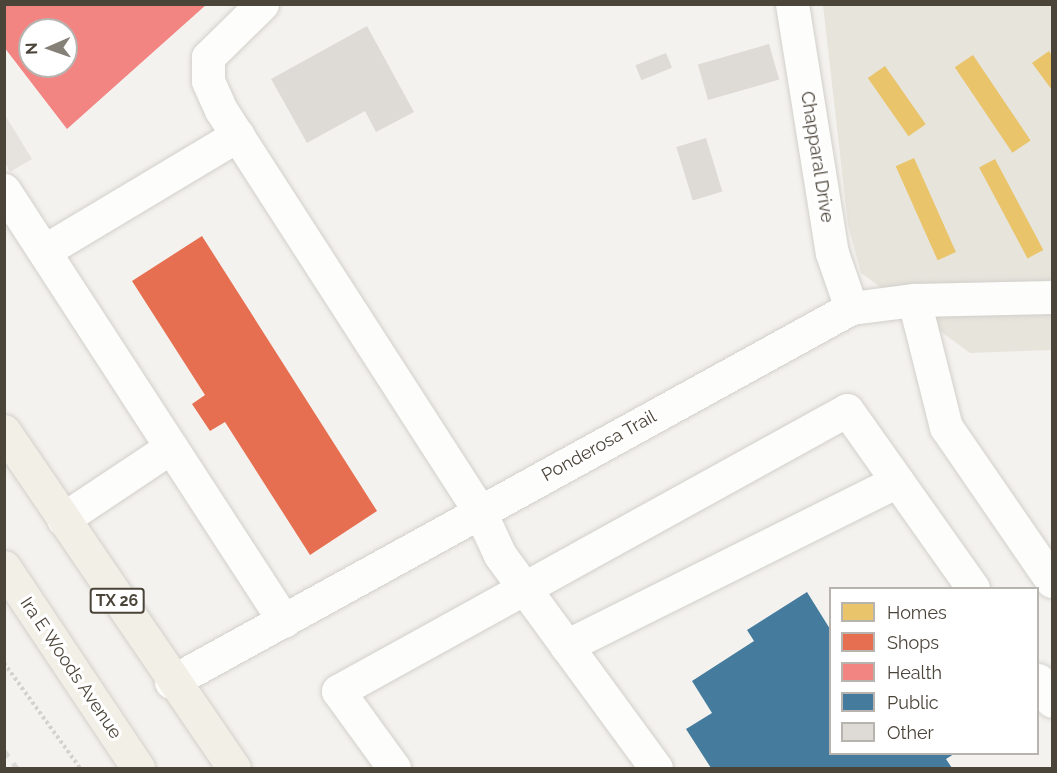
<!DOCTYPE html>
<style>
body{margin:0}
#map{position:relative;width:1057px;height:773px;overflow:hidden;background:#f4f2ee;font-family:Raleway,sans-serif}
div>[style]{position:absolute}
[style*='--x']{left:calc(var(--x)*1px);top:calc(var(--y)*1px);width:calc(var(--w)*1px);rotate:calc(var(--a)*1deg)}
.residential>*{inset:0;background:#e7e4dc}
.parking>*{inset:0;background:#e6e3df}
.homes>*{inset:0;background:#e9c46a;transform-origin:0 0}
.shops>*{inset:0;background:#e76f51}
.health>*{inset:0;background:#f28482}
.public>*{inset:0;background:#457b9d}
.building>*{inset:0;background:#dedbd6;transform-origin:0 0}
.path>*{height:4px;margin-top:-2px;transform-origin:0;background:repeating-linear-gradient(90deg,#d3d2cc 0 3px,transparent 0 6px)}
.roads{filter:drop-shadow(0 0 2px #d2d0cb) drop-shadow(0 0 2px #d2d0cb)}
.minor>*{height:33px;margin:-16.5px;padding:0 16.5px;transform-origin:16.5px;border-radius:16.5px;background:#fdfdfc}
.major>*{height:33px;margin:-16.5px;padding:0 16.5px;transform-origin:16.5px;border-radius:16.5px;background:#f2efe6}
.rail>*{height:4.5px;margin-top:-2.25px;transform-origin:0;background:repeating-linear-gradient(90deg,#dbdbda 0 8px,transparent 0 16px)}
span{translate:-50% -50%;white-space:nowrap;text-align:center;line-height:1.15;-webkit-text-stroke:6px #fff;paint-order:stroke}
.shield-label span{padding:2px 4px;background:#fff;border:2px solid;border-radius:4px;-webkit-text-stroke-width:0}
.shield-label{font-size:16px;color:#4b4439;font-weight:700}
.street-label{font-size:18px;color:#4b4439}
.frame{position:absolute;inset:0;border:6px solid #4b4439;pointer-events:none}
.legend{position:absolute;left:829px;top:587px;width:210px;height:168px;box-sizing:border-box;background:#fff;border:2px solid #b7b4b0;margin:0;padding:8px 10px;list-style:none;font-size:18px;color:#4b4439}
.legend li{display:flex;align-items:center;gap:12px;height:30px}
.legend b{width:30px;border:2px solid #b7b4b0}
.north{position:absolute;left:18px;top:18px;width:60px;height:60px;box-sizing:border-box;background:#fff;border:2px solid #b7b4b0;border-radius:50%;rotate:268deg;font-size:16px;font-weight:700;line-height:24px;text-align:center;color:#4b4439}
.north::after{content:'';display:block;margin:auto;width:21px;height:27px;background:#868178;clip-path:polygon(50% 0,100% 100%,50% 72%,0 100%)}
</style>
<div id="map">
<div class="residential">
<div style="clip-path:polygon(823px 5px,1052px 5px,1052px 350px,970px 353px,861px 273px,848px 225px)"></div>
</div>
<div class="parking">
<div style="clip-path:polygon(5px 115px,32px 159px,10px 172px,5px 163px)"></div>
</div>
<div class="homes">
<div style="clip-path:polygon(1049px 51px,1052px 56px,1052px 90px,1032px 63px)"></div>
<div style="left:973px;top:55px;width:103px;height:22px;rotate:56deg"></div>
<div style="left:885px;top:66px;width:71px;height:21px;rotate:55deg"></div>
<div style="left:914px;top:158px;width:103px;height:20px;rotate:66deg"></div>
<div style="left:995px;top:159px;width:103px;height:18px;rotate:62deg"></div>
</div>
<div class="shops">
<div style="clip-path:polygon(202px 236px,377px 511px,310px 555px,225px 422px,210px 431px,192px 404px,205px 395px,132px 281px)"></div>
</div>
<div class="health">
<div style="clip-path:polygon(evenodd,4px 4px,207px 4px,67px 129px,4px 47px,4px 4px,30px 30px,66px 30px,66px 66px,30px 66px,30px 30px)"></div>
</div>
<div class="public">
<div style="clip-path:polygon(807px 592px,830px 629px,830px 754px,954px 754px,946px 759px,952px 768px,711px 768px,686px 729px,712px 713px,692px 681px,754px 641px,747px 630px)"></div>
</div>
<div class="building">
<div style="clip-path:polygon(367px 26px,414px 112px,376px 132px,365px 111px,307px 143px,271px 79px)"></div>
<div style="left:769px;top:44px;width:37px;height:74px;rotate:74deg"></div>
<div style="left:666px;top:53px;width:16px;height:33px;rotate:68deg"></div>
<div style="left:706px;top:138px;width:56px;height:31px;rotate:73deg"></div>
</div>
<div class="path">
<div style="--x:4;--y:663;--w:130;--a:54.1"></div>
</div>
<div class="roads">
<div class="minor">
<div style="--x:262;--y:4;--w:76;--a:135.5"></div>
<div style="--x:208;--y:57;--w:24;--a:90"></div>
<div style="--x:208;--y:81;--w:32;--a:66"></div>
<div style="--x:221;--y:110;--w:478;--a:57.2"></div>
<div style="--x:480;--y:512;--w:47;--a:65.1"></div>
<div style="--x:500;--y:555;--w:264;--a:53.8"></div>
<div style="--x:792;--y:4;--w:252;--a:80.9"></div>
<div style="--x:832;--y:253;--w:58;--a:70.9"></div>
<div style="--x:4;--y:190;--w:514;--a:56.99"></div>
<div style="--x:44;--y:251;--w:226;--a:-30.9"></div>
<div style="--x:914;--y:300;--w:131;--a:75.9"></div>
<div style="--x:946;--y:427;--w:187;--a:55.5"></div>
<div style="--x:63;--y:519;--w:130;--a:-33.7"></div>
<div style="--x:566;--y:646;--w:370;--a:-26.5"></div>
<div style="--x:1038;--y:680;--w:25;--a:56"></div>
<div style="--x:171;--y:682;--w:776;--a:-28.81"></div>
<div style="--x:851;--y:308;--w:64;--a:-7.2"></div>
<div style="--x:914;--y:300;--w:138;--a:-1.2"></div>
<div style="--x:394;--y:768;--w:95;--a:-126"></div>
<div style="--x:338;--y:691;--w:581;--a:-28.9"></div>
<div style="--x:847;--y:410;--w:218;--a:54.7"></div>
</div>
<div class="major">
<div style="--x:4;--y:431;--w:408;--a:55.7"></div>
<div style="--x:4;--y:567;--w:242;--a:56.3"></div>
</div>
</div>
<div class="rail">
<div style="--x:4;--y:750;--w:22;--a:54"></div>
</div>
<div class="shield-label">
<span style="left:117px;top:601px">TX 26</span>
</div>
<div class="street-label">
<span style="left:817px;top:157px;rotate:81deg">Chapparal Drive</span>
<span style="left:599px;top:446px;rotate:-29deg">Ponderosa Trail</span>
<span style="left:71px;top:668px;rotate:56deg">Ira E Woods Avenue</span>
</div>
<div class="frame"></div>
<ul class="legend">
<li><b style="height:16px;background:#e9c46a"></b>Homes</li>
<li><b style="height:16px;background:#e76f51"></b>Shops</li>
<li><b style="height:16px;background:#f28482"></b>Health</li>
<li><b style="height:16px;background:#457b9d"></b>Public</li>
<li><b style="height:16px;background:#dedbd6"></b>Other</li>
</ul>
<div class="north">N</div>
</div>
